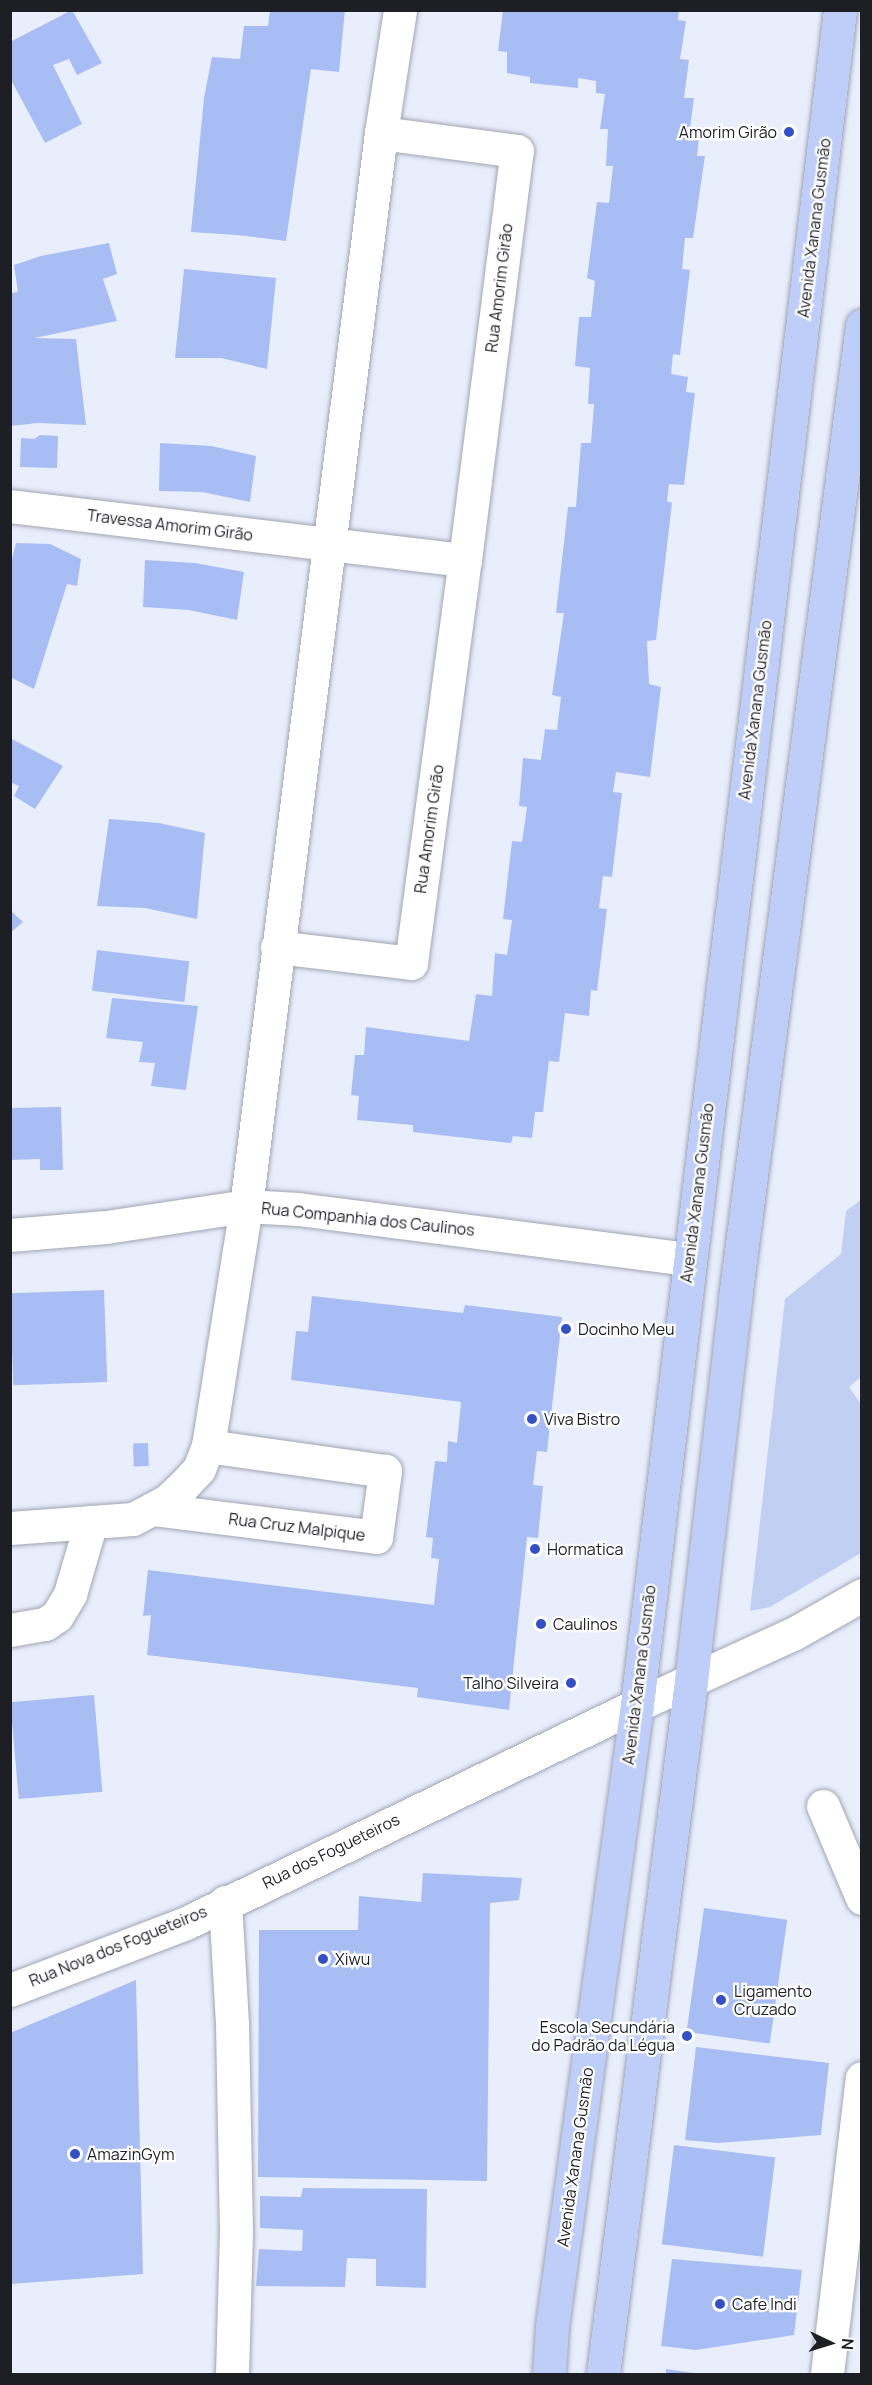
<!DOCTYPE html>
<meta charset="utf-8">
<style>
body{margin:0}
#map{position:relative;width:872px;height:2385px;overflow:hidden;background:#e9eefd;font-family:Manrope,sans-serif}
div>[style]{position:absolute}
[style*='--x']{left:calc(var(--x)*1px);top:calc(var(--y)*1px);width:calc(var(--w)*1px);rotate:calc(var(--a)*1deg)}
.green>*{inset:0;background:#c1cff3}
.building>*{inset:0;background:#a8bdf4;transform-origin:0 0}
.roads{filter:drop-shadow(0 0 2px #9fa5b2) drop-shadow(0 0 2px #9fa5b2)}
.minor>*{height:33px;margin:-16.5px;padding:0 16.5px;transform-origin:16.5px;border-radius:16.5px;background:#fff}
.major>*{height:33px;margin:-16.5px;padding:0 16.5px;transform-origin:16.5px;border-radius:16.5px;background:#bfcef8}
.dots>*{width:16px;height:16px;translate:-50% -50%;box-sizing:border-box;border:3px solid #fff;border-radius:50%}
span{translate:-50% -50%;white-space:nowrap;text-align:center;line-height:1.15;-webkit-text-stroke:4.5px #fff;paint-order:stroke}
.poi-label{font-size:16px;color:#1d1f24}
.right{translate:-100% -50%;text-align:right}
.left{translate:0 -50%;text-align:left}
.street-label{font-size:16px;color:#1d1f24}
.frame{position:absolute;inset:0;border:12px solid #1d1f24;pointer-events:none}
.north{position:absolute;left:800px;top:2313px;width:60px;height:60px;-webkit-text-stroke:4px #fff;paint-order:stroke;rotate:94deg;font-size:16px;font-weight:700;line-height:24px;text-align:center;color:#1d1f24}
.north::after{content:'';display:block;margin:auto;width:21px;height:27px;background:#1d1f24;clip-path:polygon(50% 0,100% 100%,50% 72%,0 100%)}
</style>
<div id="map">
<div class="green">
<div style="clip-path:polygon(861px 1200px,861px 1377px,849px 1387px,861px 1404px,861px 1553px,770px 1607px,750px 1611px,785px 1299px,841px 1254px,846px 1211px)"></div>
</div>
<div class="building">
<div style="clip-path:polygon(72px 10px,102px 63px,77px 75px,69px 59px,53px 65px,82px 124px,45px 143px,10px 78px,10px 42px)"></div>
<div style="clip-path:polygon(270px 10px,345px 10px,339px 72px,311px 69px,286px 241px,237px 235px,191px 232px,204px 98px,212px 57px,240px 59px,244px 26px,268px 26px)"></div>
<div style="clip-path:polygon(503px 10px,679px 10px,678px 20px,686px 21px,680px 59px,689px 60px,684px 98px,694px 98px,689px 137px,699px 138px,697px 156px,705px 156px,693px 238px,685px 238px,682px 269px,690px 270px,680px 355px,673px 354px,671px 374px,688px 377px,686px 392px,695px 393px,684px 485px,669px 484px,667px 501px,672px 503px,656px 640px,647px 641px,649px 684px,661px 687px,650px 777px,616px 772px,613px 792px,622px 793px,612px 877px,603px 876px,599px 908px,607px 909px,597px 991px,591px 990px,589px 1016px,565px 1013px,559px 1062px,549px 1061px,543px 1112px,535px 1112px,532px 1138px,513px 1136px,511px 1143px,413px 1132px,413px 1125px,357px 1120px,359px 1096px,351px 1095px,355px 1055px,364px 1055px,366px 1027px,469px 1041px,476px 994px,492px 996px,495px 953px,507px 955px,512px 920px,503px 919px,512px 841px,522px 842px,527px 807px,519px 806px,523px 758px,541px 760px,545px 729px,557px 730px,561px 697px,552px 695px,564px 613px,556px 613px,568px 507px,576px 507px,581px 443px,591px 443px,594px 404px,588px 404px,590px 368px,575px 366px,579px 317px,591px 317px,595px 281px,587px 278px,597px 202px,609px 203px,613px 166px,606px 166px,608px 129px,600px 129px,605px 94px,596px 93px,596px 81px,578px 78px,578px 88px,530px 83px,530px 77px,507px 73px,507px 52px,498px 51px)"></div>
<div style="clip-path:polygon(109px 243px,117px 274px,103px 279px,117px 321px,34px 338px,76px 339px,86px 425px,38px 423px,10px 426px,10px 293px,18px 292px,14px 265px,41px 256px)"></div>
<div style="clip-path:polygon(184px 269px,276px 278px,267px 369px,221px 358px,175px 358px)"></div>
<div style="clip-path:polygon(40px 435px,58px 436px,57px 468px,20px 467px,21px 438px,34px 439px)"></div>
<div style="clip-path:polygon(160px 443px,211px 446px,256px 456px,250px 502px,202px 492px,159px 491px)"></div>
<div style="clip-path:polygon(16px 543px,50px 544px,81px 559px,77px 586px,67px 584px,34px 689px,10px 677px,10px 567px)"></div>
<div style="clip-path:polygon(145px 560px,195px 563px,244px 572px,237px 620px,189px 610px,143px 607px)"></div>
<div style="clip-path:polygon(10px 738px,63px 766px,35px 809px,14px 796px,19px 786px,10px 782px)"></div>
<div style="clip-path:polygon(109px 819px,159px 823px,205px 833px,197px 919px,145px 908px,97px 906px)"></div>
<div style="clip-path:polygon(10px 910px,23px 922px,10px 933px)"></div>
<div style="left:97px;top:950px;width:93px;height:41px;rotate:7deg"></div>
<div style="clip-path:polygon(112px 998px,198px 1006px,186px 1090px,151px 1086px,155px 1063px,139px 1062px,143px 1042px,106px 1038px)"></div>
<div style="clip-path:polygon(61px 1107px,63px 1170px,40px 1170px,40px 1159px,10px 1160px,10px 1108px)"></div>
<div style="left:104px;top:1290px;width:92px;height:94px;rotate:88deg"></div>
<div style="clip-path:polygon(312px 1296px,463px 1313px,465px 1305px,562px 1317px,547px 1452px,537px 1451px,533px 1485px,543px 1486px,538px 1538px,527px 1537px,509px 1710px,417px 1697px,418px 1688px,147px 1655px,151px 1615px,143px 1616px,148px 1570px,434px 1605px,439px 1559px,431px 1558px,433px 1538px,426px 1537px,435px 1461px,447px 1462px,448px 1441px,457px 1443px,461px 1402px,291px 1380px,296px 1331px,308px 1332px)"></div>
<div style="left:148px;top:1443px;width:23px;height:15px;rotate:88deg"></div>
<div style="left:94px;top:1695px;width:97px;height:84px;rotate:85deg"></div>
<div style="clip-path:polygon(423px 1873px,522px 1878px,519px 1900px,490px 1903px,487px 2181px,258px 2177px,259px 1930px,358px 1930px,359px 1896px,421px 1902px)"></div>
<div style="left:704px;top:1908px;width:84px;height:125px;rotate:8deg"></div>
<div style="clip-path:polygon(136px 1980px,143px 2274px,10px 2284px,10px 2033px)"></div>
<div style="clip-path:polygon(696px 2047px,829px 2063px,821px 2135px,719px 2143px,685px 2140px)"></div>
<div style="left:674px;top:2145px;width:102px;height:100px;rotate:7deg"></div>
<div style="clip-path:polygon(303px 2188px,427px 2189px,426px 2288px,376px 2286px,376px 2259px,347px 2258px,345px 2287px,256px 2286px,259px 2249px,302px 2251px,303px 2230px,260px 2228px,260px 2196px,301px 2197px)"></div>
<div style="clip-path:polygon(672px 2259px,802px 2270px,794px 2335px,696px 2350px,661px 2346px)"></div>
<div style="clip-path:polygon(666px 2369px,694px 2373px,694px 2374px,666px 2374px)"></div>
</div>
<div class="roads">
<div class="minor">
<div style="--x:10;--y:506;--w:458;--a:6.8"></div>
<div style="--x:277;--y:947;--w:135;--a:6.8"></div>
<div style="--x:411;--y:963;--w:407;--a:-82.4"></div>
<div style="--x:465;--y:560;--w:412;--a:-82.8"></div>
<div style="--x:517;--y:151;--w:137;--a:-172.5"></div>
<div style="--x:10;--y:1235;--w:96;--a:-4.8"></div>
<div style="--x:106;--y:1227;--w:142;--a:-8.5"></div>
<div style="--x:246;--y:1206;--w:52;--a:3.3"></div>
<div style="--x:298;--y:1209;--w:394;--a:7.3"></div>
<div style="--x:152;--y:1509;--w:226;--a:7.1"></div>
<div style="--x:376;--y:1537;--w:67;--a:-82.2"></div>
<div style="--x:385;--y:1471;--w:179;--a:-172"></div>
<div style="--x:10;--y:1528;--w:123;--a:-4.2"></div>
<div style="--x:133;--y:1519;--w:40;--a:-28"></div>
<div style="--x:168;--y:1500;--w:21;--a:-43"></div>
<div style="--x:183;--y:1486;--w:23;--a:-47"></div>
<div style="--x:199;--y:1469;--w:25;--a:-69"></div>
<div style="--x:208;--y:1446;--w:243;--a:-81"></div>
<div style="--x:246;--y:1206;--w:1081;--a:-82.83"></div>
<div style="--x:381;--y:133;--w:124;--a:-81.2"></div>
<div style="--x:10;--y:1630;--w:36;--a:-10"></div>
<div style="--x:45;--y:1624;--w:14;--a:-34"></div>
<div style="--x:57;--y:1616;--w:26;--a:-59"></div>
<div style="--x:70;--y:1594;--w:75;--a:-73.7"></div>
<div style="--x:823;--y:1806;--w:100;--a:67"></div>
<div style="--x:225;--y:1902;--w:122;--a:86.7"></div>
<div style="--x:232;--y:2024;--w:207;--a:88.9"></div>
<div style="--x:236;--y:2231;--w:143;--a:91.6"></div>
<div style="--x:10;--y:1990;--w:188;--a:-20.8"></div>
<div style="--x:186;--y:1923;--w:501;--a:-25.8"></div>
<div style="--x:637;--y:1705;--w:171;--a:-24.5"></div>
<div style="--x:793;--y:1634;--w:79;--a:-29.5"></div>
<div style="--x:827;--y:2374;--w:298;--a:-83.3"></div>
</div>
<div class="major">
<div style="--x:549;--y:2374;--w:48;--a:-86.4"></div>
<div style="--x:552;--y:2326;--w:627;--a:-82.21"></div>
<div style="--x:637;--y:1705;--w:1707;--a:-83.17"></div>
<div style="--x:603;--y:2374;--w:699;--a:-82.76"></div>
<div style="--x:691;--y:1681;--w:386;--a:-83.4"></div>
<div style="--x:735;--y:1298;--w:981;--a:-82.56"></div>
</div>
</div>
<div class="dots">
<div style="left:789px;top:132px;background:#3550c2"></div>
<div style="left:566px;top:1329px;background:#3550c2"></div>
<div style="left:532px;top:1419px;background:#3550c2"></div>
<div style="left:535px;top:1549px;background:#3550c2"></div>
<div style="left:541px;top:1624px;background:#3550c2"></div>
<div style="left:571px;top:1683px;background:#3550c2"></div>
<div style="left:323px;top:1959px;background:#3550c2"></div>
<div style="left:721px;top:2000px;background:#3550c2"></div>
<div style="left:687px;top:2036px;background:#3550c2"></div>
<div style="left:75px;top:2154px;background:#3550c2"></div>
<div style="left:720px;top:2304px;background:#3550c2"></div>
</div>
<div class="poi-label">
<span class="right" style="left:777px;top:132px">Amorim Girão</span>
<span class="left" style="left:578px;top:1329px">Docinho Meu</span>
<span class="left" style="left:544px;top:1419px">Viva Bistro</span>
<span class="left" style="left:547px;top:1549px">Hormatica</span>
<span class="left" style="left:553px;top:1624px">Caulinos</span>
<span class="right" style="left:559px;top:1683px">Talho Silveira</span>
<span class="left" style="left:335px;top:1959px">Xiwu</span>
<span class="left" style="left:734px;top:2000px">Ligamento<br>Cruzado</span>
<span class="right" style="left:675px;top:2036px">Escola Secundária<br>do Padrão da Légua</span>
<span class="left" style="left:87px;top:2154px">AmazinGym</span>
<span class="left" style="left:732px;top:2304px">Cafe Indi</span>
</div>
<div class="street-label">
<span style="left:814px;top:228px;rotate:-83deg">Avenida Xanana Gusmão</span>
<span style="left:499px;top:288px;rotate:-83deg">Rua Amorim Girão</span>
<span style="left:170px;top:525px;rotate:7deg">Travessa Amorim Girão</span>
<span style="left:755px;top:710px;rotate:-83deg">Avenida Xanana Gusmão</span>
<span style="left:429px;top:829px;rotate:-82deg">Rua Amorim Girão</span>
<span style="left:697px;top:1193px;rotate:-83deg">Avenida Xanana Gusmão</span>
<span style="left:368px;top:1219px;rotate:6deg">Rua Companhia dos Caulinos</span>
<span style="left:297px;top:1527px;rotate:7deg">Rua Cruz Malpique</span>
<span style="left:639px;top:1675px;rotate:-83deg">Avenida Xanana Gusmão</span>
<span style="left:331px;top:1851px;rotate:-26deg">Rua dos Fogueteiros</span>
<span style="left:118px;top:1946px;rotate:-22deg">Rua Nova dos Fogueteiros</span>
<span style="left:575px;top:2157px;rotate:-82deg">Avenida Xanana Gusmão</span>
</div>
<div class="frame"></div>
<div class="north">N</div>
</div>
